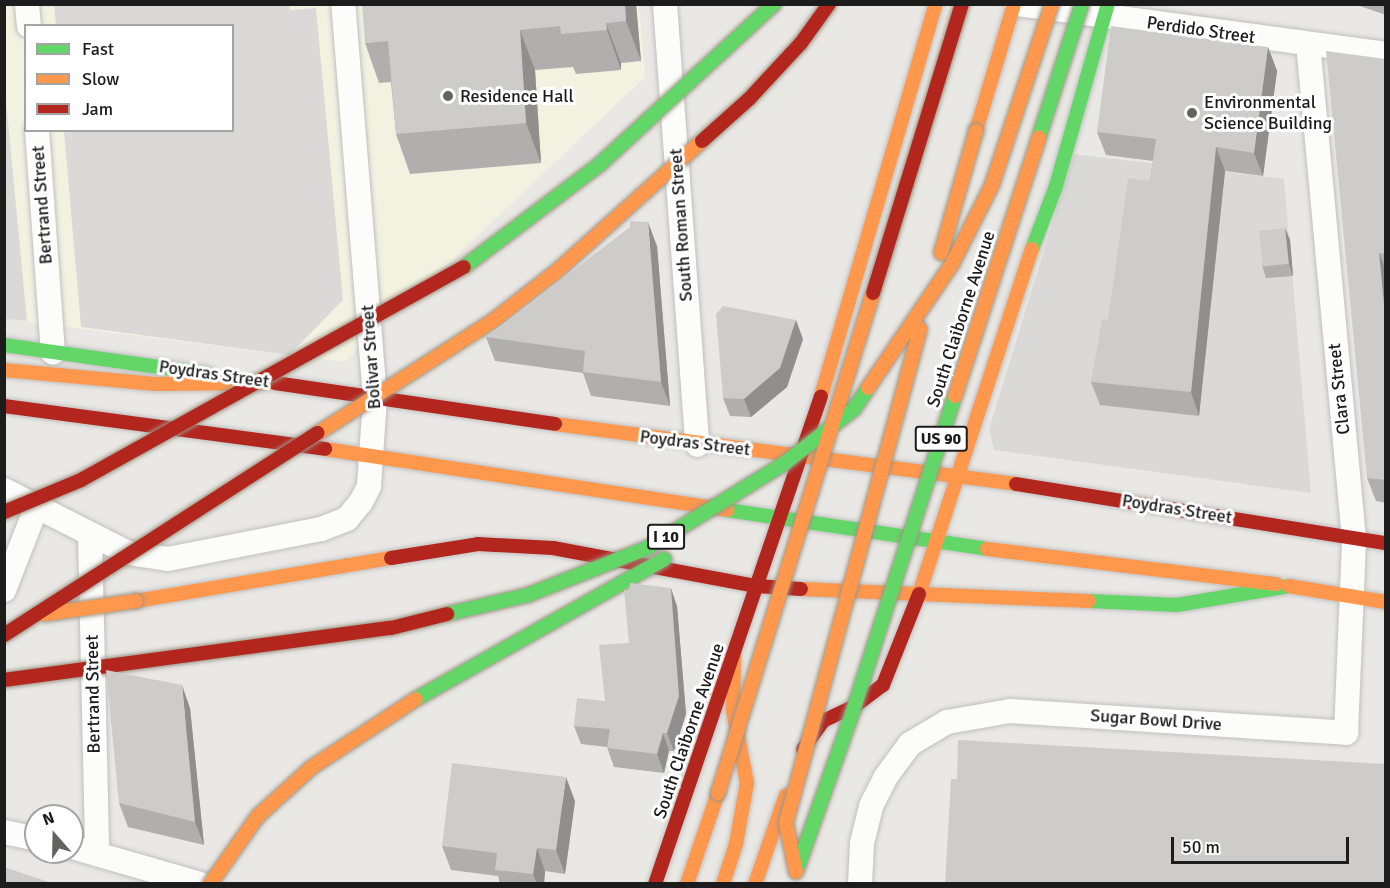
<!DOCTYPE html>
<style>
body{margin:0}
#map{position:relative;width:1390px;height:888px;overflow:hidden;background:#eae8e5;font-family:Signika,sans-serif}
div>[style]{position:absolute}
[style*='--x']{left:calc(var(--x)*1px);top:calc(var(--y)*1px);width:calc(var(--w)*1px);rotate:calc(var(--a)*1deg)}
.education>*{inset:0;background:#f3f2e1}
.parking>*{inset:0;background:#dad9d8}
.roads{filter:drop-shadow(0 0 2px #c1c0bf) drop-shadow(0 0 2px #c1c0bf)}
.street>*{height:24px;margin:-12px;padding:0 12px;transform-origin:12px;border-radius:12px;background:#fcfcfb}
.fast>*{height:14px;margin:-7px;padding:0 7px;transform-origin:7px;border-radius:7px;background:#63d668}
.slow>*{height:14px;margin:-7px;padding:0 7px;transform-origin:7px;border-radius:7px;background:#ff974d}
.jam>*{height:14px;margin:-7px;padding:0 7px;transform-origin:7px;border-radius:7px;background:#b3261e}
.bridges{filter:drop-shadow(0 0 2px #9d9585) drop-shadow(0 0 2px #9d9585)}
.fast-bridge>*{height:14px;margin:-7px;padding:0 7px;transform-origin:7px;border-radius:7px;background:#63d668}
.slow-bridge>*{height:14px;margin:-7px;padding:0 7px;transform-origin:7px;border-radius:7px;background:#ff974d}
.jam-bridge>*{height:14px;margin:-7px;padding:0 7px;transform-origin:7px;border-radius:7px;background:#b3261e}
.wall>*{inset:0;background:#b1afae}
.shaded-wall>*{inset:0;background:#908f8d}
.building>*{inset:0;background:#ceccca;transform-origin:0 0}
.dots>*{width:16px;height:16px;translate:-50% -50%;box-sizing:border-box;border:3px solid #fff;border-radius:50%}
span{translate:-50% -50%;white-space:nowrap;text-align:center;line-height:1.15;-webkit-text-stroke:6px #fff;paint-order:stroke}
.shield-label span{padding:2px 4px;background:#fff;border:2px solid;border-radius:4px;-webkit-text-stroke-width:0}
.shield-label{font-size:16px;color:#1c1c1c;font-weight:700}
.street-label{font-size:18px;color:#1c1c1c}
.poi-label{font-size:18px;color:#1c1c1c}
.left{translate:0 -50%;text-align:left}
.frame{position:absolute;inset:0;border:6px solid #1c1c1c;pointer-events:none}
.legend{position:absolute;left:24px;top:24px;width:210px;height:108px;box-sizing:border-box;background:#fff;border:2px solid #a4a4a4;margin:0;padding:8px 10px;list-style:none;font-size:18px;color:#1c1c1c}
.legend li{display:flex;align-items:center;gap:12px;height:30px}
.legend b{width:30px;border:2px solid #a4a4a4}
.north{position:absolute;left:24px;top:804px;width:60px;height:60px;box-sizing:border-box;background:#fff;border:2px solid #a4a4a4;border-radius:50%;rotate:340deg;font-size:16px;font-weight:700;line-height:24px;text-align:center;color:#1c1c1c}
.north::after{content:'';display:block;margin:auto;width:21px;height:27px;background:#646362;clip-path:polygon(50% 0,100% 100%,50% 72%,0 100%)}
.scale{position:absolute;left:1171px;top:837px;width:178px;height:27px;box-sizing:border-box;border:3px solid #1c1c1c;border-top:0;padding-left:8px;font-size:18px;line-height:21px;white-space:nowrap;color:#1c1c1c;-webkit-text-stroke:4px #fff;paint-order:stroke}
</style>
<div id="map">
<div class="education">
<div style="clip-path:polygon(evenodd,5px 5px,639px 5px,645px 77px,344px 362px,5px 319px,5px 5px,26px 26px,232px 26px,232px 130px,26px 130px,26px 26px)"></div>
</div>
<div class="parking">
<div style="clip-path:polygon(289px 4px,290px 10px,316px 8px,343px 300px,289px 355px,81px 327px,64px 131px,232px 130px,232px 26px,56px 25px,54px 5px)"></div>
<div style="clip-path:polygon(5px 90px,27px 321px,5px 319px)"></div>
<div style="clip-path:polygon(1074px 154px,1284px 179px,1311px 493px,994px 450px,989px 429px)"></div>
</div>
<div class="roads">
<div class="street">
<div style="--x:27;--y:4;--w:22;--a:85"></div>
<div style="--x:665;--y:4;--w:442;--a:85.8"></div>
<div style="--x:1017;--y:4;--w:372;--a:7.7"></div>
<div style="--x:37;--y:130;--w:223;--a:85.9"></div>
<div style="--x:4;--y:490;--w:139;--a:26.9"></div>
<div style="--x:128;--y:553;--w:40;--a:8.5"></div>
<div style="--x:168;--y:559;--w:156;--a:-11.1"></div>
<div style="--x:321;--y:529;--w:28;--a:-21"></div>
<div style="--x:347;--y:519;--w:22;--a:-51"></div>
<div style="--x:361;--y:502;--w:18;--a:-63"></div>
<div style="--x:369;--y:486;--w:88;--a:-86.1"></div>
<div style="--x:375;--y:398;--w:395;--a:-94.6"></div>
<div style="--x:90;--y:535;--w:318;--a:88.7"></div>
<div style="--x:4;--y:590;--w:90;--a:-68.6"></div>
<div style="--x:4;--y:832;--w:33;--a:12"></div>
<div style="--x:72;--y:847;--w:133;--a:16.1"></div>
<div style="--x:860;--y:884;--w:41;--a:-87.2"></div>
<div style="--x:862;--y:843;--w:38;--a:-76"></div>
<div style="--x:871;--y:806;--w:31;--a:-63"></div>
<div style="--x:885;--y:778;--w:42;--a:-53.7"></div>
<div style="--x:910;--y:744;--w:43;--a:-30.7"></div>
<div style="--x:947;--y:722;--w:64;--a:-9.9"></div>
<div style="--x:1010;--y:711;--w:337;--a:3.7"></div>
<div style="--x:1346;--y:733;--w:194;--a:-87.6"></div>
<div style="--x:1354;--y:539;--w:496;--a:-95.3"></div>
</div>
<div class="fast">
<div style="--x:1032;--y:249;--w:67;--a:-69.1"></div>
<div style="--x:1056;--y:186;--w:189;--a:-74.1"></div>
<div style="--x:4;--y:345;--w:206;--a:8.1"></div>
<div style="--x:727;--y:510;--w:263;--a:8.5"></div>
<div style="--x:1089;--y:601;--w:88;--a:2.6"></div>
<div style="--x:1177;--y:605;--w:114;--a:-9.6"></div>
</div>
<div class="slow">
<div style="--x:976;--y:131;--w:133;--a:-73.3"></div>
<div style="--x:4;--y:370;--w:152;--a:5.3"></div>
<div style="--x:155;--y:384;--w:113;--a:-0.5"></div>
<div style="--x:821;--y:396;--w:409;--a:-73.7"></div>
<div style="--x:555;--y:424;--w:465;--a:7.4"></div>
<div style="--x:325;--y:449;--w:407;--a:8.6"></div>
<div style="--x:987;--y:549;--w:292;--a:6.9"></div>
<div style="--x:1289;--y:586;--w:98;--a:9.4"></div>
<div style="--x:801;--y:589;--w:288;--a:2.4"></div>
<div style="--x:919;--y:594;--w:363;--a:-71.9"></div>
<div style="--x:136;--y:601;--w:259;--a:-9.6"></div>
<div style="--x:687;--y:884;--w:96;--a:-71.2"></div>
<div style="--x:723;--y:884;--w:42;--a:-72"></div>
<div style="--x:736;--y:844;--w:62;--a:-79.8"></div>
<div style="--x:747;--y:783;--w:74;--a:-100.9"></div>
<div style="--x:733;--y:710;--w:56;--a:-89"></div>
<div style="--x:755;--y:884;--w:94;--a:-70.8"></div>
</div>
<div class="jam">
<div style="--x:275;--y:383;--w:283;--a:8.3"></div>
<div style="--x:4;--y:406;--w:324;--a:7.6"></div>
<div style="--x:1016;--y:484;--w:375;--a:9.1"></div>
<div style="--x:391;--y:558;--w:88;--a:-9.1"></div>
<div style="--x:478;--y:544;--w:75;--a:3.1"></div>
<div style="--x:553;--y:548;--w:207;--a:10.6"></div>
<div style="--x:756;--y:586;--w:45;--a:3.8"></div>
<div style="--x:803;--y:749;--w:34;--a:-54"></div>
<div style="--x:823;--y:721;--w:35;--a:-25"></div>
<div style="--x:855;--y:706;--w:35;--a:-37"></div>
<div style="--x:883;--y:685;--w:98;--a:-68.4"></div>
<div style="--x:655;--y:884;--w:515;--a:-71.21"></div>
</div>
</div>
<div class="bridges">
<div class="fast-bridge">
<div style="--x:1039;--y:137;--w:140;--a:-72.1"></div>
<div style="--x:464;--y:267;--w:169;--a:-37.1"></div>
<div style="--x:599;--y:165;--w:238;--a:-42.6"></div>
<div style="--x:447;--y:614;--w:83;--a:-13.2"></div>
<div style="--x:528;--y:595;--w:130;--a:-21.6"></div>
<div style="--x:649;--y:547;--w:160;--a:-31.7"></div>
<div style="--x:785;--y:463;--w:88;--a:-38"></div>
<div style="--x:854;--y:409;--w:25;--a:-56"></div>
<div style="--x:416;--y:699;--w:285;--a:-29.4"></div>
<div style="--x:796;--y:872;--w:168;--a:-70.5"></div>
<div style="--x:852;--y:714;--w:334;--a:-72.1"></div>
</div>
<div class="slow-bridge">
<div style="--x:941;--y:253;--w:127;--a:-74"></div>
<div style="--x:868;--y:388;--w:150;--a:-55.9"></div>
<div style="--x:952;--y:264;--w:89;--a:-63.1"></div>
<div style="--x:992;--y:185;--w:191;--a:-71.7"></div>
<div style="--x:955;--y:396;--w:272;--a:-72"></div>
<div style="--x:318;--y:433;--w:209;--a:-32.7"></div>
<div style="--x:494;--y:320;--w:80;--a:-37.9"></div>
<div style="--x:557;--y:271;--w:195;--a:-41.9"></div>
<div style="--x:45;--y:614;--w:92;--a:-8.1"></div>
<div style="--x:718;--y:793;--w:523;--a:-72.78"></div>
<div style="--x:796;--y:872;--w:50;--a:-101.5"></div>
<div style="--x:786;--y:823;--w:512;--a:-74.82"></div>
<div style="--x:210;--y:884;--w:83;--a:-54.8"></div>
<div style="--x:258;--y:816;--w:73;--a:-42.2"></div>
<div style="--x:312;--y:767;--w:124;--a:-33.2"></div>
</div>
<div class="jam-bridge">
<div style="--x:702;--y:141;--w:63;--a:-41.8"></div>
<div style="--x:749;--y:99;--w:76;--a:-47.1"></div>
<div style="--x:801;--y:43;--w:48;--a:-54.3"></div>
<div style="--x:873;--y:293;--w:302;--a:-72.9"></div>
<div style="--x:4;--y:512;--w:83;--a:-22.6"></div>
<div style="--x:81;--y:480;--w:438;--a:-29.1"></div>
<div style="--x:4;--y:635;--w:373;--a:-32.8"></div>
<div style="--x:4;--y:680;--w:390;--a:-7.7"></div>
<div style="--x:391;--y:628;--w:58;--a:-14"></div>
</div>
</div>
<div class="wall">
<div style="clip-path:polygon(636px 4px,641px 61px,621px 63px,621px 70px,576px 74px,573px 67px,535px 70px,541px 163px,410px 174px,396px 134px,391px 82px,379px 83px,365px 43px)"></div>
<div style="clip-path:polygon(1354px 4px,1386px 4px,1386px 15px)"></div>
<div style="clip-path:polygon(1268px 47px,1277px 71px,1263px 176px,1225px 171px,1199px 416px,1100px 405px,1091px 382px,1108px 320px,1150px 181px,1153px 161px,1106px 155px,1097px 132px)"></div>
<div style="clip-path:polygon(1386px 59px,1386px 503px,1376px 501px,1367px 478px)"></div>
<div style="clip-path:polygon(1285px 228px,1290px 240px,1293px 276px,1266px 278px,1262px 265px)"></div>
<div style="clip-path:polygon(657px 246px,670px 406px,591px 396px,583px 373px,495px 361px,486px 337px)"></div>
<div style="clip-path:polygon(803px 339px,787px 387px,751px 417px,730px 416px,723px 398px)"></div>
<div style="clip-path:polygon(677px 606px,686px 714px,674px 751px,669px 751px,664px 773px,614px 767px,607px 747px,581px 744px,574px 726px,605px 701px,629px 643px)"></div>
<div style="clip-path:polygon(190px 708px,204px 845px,128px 827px,119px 803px)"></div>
<div style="clip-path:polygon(575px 801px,565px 874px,545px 871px,544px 884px,500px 884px,498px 876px,451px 870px,442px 846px)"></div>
</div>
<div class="shaded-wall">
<div style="clip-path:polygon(625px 4px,636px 4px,641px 61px,626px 21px)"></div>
<div style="clip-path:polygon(606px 23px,621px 63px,621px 70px,607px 30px)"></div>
<div style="clip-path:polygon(520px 30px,535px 70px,541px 163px,526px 123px)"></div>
<div style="clip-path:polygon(1268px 47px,1277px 71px,1263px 176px,1254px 153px)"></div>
<div style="clip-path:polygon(1216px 147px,1225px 171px,1199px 416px,1191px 392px)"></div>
<div style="clip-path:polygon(648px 222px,657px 246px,670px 406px,661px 382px)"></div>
<div style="clip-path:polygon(1285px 228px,1290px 240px,1293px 276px,1289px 264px)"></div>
<div style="clip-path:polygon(1379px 253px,1386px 270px,1386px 325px)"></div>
<div style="clip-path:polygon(796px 320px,803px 339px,787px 387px,751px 417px,744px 399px)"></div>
<div style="clip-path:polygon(671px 588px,677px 606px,686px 714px,674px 751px,667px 733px)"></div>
<div style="clip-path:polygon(182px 685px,190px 708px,204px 845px,195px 822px)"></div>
<div style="clip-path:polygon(663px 733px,669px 751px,664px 773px,657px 754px)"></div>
<div style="clip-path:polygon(566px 777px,575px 801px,565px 874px,556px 850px)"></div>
<div style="clip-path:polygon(537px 848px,545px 871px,544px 884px,537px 884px,533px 874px)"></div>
</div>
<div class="building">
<div style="clip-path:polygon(362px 4px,625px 4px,626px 21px,606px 23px,607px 30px,561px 34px,560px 26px,520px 30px,526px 123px,396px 134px,388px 41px,365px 43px)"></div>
<div style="clip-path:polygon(1111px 26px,1268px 47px,1254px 153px,1216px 147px,1191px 392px,1091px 382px,1102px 319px,1108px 320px,1128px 178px,1150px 181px,1156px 139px,1097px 132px)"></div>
<div style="clip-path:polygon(1326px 51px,1386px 59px,1386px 254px,1379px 253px,1386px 325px,1386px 480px,1367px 478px)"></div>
<div style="clip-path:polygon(630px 221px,648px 222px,661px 382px,583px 372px,585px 351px,486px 337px,630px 227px)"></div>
<div style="left:1285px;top:228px;width:36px;height:26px;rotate:84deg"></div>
<div style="clip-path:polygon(723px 306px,796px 320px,780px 368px,744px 399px,723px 398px,716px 314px)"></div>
<div style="clip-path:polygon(630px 583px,671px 588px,679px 696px,667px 733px,663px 733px,657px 754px,607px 748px,610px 729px,574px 726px,577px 698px,605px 701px,599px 645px,629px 643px,624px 590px,629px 591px)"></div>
<div style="clip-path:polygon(106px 670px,182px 685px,195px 822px,119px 803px)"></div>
<div style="clip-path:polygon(958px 740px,1386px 764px,1386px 884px,945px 884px,951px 779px,957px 779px)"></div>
<div style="clip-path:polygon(452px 763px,566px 777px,556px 850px,537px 848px,533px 874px,495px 870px,497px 853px,442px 846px)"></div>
<div style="clip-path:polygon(4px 867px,55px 884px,4px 884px)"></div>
</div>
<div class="dots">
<div style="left:448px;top:96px;background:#646362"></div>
<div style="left:1192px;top:113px;background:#646362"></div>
</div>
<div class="shield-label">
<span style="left:941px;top:439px">US 90</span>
<span style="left:666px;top:537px">I 10</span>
</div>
<div class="street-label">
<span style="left:1201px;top:30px;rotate:8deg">Perdido Street</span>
<span style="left:42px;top:205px;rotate:-94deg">Bertrand Street</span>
<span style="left:681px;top:225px;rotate:-94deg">South Roman Street</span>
<span style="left:961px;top:319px;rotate:-72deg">South Claiborne Avenue</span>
<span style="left:371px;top:357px;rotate:-94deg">Bolivar Street</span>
<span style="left:214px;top:374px;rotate:8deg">Poydras Street</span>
<span style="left:1339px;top:389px;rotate:-96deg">Clara Street</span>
<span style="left:695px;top:443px;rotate:7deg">Poydras Street</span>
<span style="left:1177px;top:509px;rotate:9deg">Poydras Street</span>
<span style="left:93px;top:694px;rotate:-91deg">Bertrand Street</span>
<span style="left:1156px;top:720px;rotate:4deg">Sugar Bowl Drive</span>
<span style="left:689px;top:731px;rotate:-71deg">South Claiborne Avenue</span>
</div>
<div class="poi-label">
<span class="left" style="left:460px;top:96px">Residence Hall</span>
<span class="left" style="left:1204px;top:113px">Environmental<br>Science Building</span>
</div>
<div class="frame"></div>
<ul class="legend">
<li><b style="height:8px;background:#63d668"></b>Fast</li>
<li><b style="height:8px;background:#ff974d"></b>Slow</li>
<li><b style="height:8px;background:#b3261e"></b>Jam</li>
</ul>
<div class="north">N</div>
<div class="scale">50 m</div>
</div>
